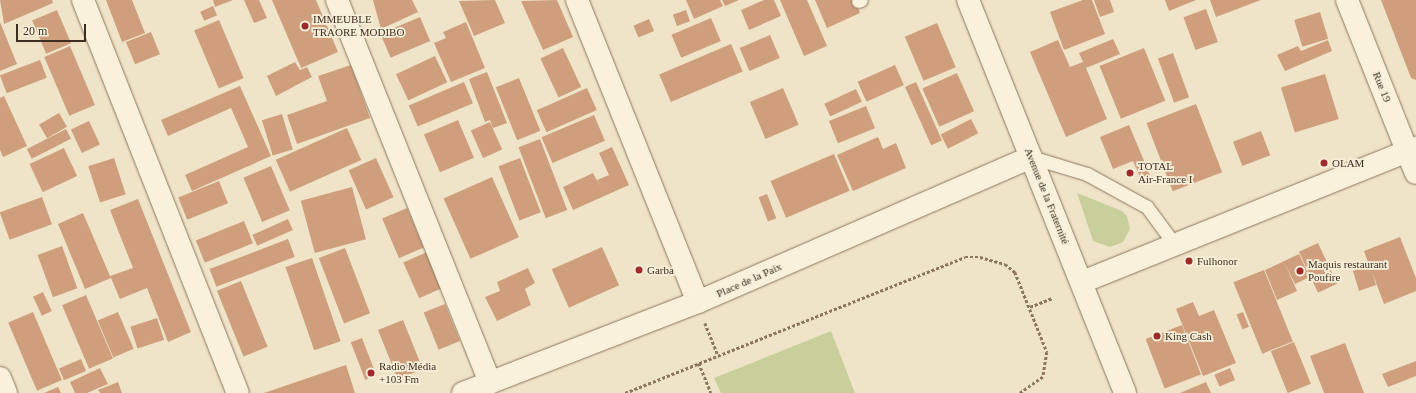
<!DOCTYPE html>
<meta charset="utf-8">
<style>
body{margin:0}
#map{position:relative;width:1416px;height:393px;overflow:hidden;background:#f0e4c8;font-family:Georgia,serif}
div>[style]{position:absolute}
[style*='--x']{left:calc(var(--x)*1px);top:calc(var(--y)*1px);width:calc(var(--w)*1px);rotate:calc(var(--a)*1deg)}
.green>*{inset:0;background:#c9cf9b}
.building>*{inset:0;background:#cf9f7d;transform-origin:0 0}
.path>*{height:2.5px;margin-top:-1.25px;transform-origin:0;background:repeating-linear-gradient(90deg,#8d765c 0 3px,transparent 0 5px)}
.roads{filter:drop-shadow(0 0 1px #8d765c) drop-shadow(0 0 1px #8d765c)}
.lane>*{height:13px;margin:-6.5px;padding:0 6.5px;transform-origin:6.5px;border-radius:6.5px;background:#faf1dc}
.street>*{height:22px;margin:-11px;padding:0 11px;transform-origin:11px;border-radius:11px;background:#faf1dc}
.secondary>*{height:22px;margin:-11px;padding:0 11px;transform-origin:11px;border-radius:11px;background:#faf1dc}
.dots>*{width:11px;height:11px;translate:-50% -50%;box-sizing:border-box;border:2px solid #f7eed8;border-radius:50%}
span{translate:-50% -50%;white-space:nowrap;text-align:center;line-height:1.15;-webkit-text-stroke:3.5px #f7eed8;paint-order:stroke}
.poi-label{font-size:11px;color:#3d2e20}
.left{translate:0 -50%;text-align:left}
.street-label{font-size:11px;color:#3d2e20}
.scale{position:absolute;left:16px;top:24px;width:70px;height:18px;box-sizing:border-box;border:2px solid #3d2e20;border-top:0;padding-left:5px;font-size:12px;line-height:14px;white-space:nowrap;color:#3d2e20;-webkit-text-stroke:3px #f7eed8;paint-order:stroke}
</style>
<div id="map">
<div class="green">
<div style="clip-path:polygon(1077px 193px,1122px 211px,1127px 216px,1130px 229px,1123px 242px,1110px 247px,1093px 241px)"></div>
<div style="clip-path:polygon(831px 331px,855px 393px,721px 393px,714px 378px)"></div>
</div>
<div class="building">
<div style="clip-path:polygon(0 0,52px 0,53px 3px,4px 24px)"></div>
<div style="clip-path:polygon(106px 0,132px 0,145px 33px,122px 42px)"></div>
<div style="clip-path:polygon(213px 0,233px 0,215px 7px)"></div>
<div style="clip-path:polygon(244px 0,259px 0,267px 18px,254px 23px)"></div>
<div style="clip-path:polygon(272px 0,316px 0,338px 52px,301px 68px)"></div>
<div style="clip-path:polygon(373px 0,412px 0,418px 12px,381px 29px)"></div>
<div style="clip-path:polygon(495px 0,505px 23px,474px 36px,459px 1px)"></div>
<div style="clip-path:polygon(557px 0,573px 37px,543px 50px,521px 1px)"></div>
<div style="clip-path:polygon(686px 0,720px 0,723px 6px,694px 19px)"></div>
<div style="clip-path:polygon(722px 0,739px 0,725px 6px)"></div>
<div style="clip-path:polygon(764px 0,774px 0,781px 16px,749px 30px,741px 10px)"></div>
<div style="clip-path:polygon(780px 0,807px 0,827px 46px,804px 56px)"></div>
<div style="clip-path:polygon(815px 0,855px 0,860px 13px,827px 28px)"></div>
<div style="clip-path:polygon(1083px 0,1092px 0,1105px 34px,1064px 50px,1050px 12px)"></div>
<div style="clip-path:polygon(1094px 0,1110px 0,1114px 12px,1100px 17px)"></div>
<div style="clip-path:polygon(1165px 0,1196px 0,1169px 11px)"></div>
<div style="clip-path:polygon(1210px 0,1261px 0,1216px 17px)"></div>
<div style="clip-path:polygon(1381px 0,1416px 0,1416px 80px,1411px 78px)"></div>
<div style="left:213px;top:6px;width:10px;height:14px;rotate:66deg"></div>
<div style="left:1206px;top:9px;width:35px;height:24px;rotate:70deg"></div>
<div style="left:57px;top:10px;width:36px;height:27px;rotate:67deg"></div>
<div style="left:686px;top:10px;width:12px;height:14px;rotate:70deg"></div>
<div style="left:1320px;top:12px;width:28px;height:27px;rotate:73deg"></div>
<div style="left:420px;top:17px;width:26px;height:43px;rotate:67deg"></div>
<div style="left:711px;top:18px;width:25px;height:43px;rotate:67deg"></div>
<div style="left:649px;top:19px;width:13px;height:17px;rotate:67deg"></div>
<div style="left:219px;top:20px;width:63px;height:27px;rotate:67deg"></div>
<div style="clip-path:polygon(0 22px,17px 64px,0 71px)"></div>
<div style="clip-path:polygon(466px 22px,485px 68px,451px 82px,434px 43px,446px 38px,443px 32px)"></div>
<div style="left:937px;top:23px;width:48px;height:35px;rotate:67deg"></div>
<div style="left:151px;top:32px;width:24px;height:27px;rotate:68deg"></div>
<div style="left:770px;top:35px;width:25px;height:33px;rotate:67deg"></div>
<div style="clip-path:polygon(1113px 39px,1120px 54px,1086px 68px,1107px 119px,1066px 137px,1030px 52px,1058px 40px,1070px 67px,1083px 62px,1079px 53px)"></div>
<div style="clip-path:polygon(1328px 40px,1332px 51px,1285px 71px,1277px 55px,1298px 46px,1301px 51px)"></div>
<div style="left:731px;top:44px;width:30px;height:78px;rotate:67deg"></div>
<div style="left:70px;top:46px;width:64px;height:28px;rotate:67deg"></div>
<div style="left:563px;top:48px;width:43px;height:25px;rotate:65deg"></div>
<div style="left:1144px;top:48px;width:57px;height:48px;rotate:68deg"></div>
<div style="left:1173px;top:53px;width:47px;height:16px;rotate:70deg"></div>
<div style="left:435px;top:56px;width:29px;height:43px;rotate:65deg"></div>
<div style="left:40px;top:60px;width:19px;height:43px;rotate:69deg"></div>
<div style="clip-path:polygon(295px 62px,300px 70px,307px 67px,312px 77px,276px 96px,267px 76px)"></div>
<div style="clip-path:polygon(351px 65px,370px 118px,297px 144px,287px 115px,327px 101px,318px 76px)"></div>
<div style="left:895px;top:65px;width:22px;height:41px;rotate:66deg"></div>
<div style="clip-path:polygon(487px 72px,507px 123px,493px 128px,490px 120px,485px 122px,469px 79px)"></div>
<div style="left:957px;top:73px;width:42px;height:38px;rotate:66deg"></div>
<div style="left:1325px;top:74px;width:47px;height:46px;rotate:73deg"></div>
<div style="left:519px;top:78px;width:57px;height:25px;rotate:68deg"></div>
<div style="left:464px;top:82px;width:23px;height:60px;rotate:67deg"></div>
<div style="left:916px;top:82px;width:64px;height:12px;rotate:66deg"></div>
<div style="clip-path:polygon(240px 86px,271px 156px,192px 191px,185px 175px,248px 147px,231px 108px,168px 136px,161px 120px)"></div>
<div style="left:587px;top:88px;width:24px;height:55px;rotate:66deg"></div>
<div style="left:783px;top:88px;width:40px;height:36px;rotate:67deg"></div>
<div style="left:856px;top:89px;width:14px;height:35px;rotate:65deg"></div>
<div style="clip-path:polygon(4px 96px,27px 146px,3px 157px,0 150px,0 98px)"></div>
<div style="left:1196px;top:104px;width:73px;height:53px;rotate:69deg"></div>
<div style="left:866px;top:106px;width:24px;height:40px;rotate:68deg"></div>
<div style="left:59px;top:113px;width:16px;height:23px;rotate:60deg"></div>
<div style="left:282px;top:114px;width:37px;height:21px;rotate:73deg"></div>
<div style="left:594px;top:115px;width:28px;height:57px;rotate:67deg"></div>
<div style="left:971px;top:119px;width:16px;height:34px;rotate:63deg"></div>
<div style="left:458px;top:120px;width:41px;height:37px;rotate:67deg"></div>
<div style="left:89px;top:121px;width:26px;height:20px;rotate:65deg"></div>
<div style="left:490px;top:122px;width:30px;height:21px;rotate:66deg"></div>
<div style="clip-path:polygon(1129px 125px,1150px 175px,1141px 179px,1133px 161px,1113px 169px,1100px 137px)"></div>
<div style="left:347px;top:128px;width:35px;height:78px;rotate:66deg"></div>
<div style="left:66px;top:129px;width:11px;height:44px;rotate:63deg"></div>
<div style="left:1261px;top:131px;width:26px;height:30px;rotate:69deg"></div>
<div style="clip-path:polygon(878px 137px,883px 149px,896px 143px,906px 168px,853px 191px,837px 155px)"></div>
<div style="left:540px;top:139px;width:76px;height:23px;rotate:69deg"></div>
<div style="clip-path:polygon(612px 147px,629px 185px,573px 210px,563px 187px,593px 173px,602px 190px,597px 180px,609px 175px,599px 153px)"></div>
<div style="left:64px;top:148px;width:31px;height:38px;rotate:65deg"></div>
<div style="left:834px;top:154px;width:40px;height:69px;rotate:67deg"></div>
<div style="left:114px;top:158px;width:38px;height:27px;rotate:72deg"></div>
<div style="left:376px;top:158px;width:43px;height:30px;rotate:66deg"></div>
<div style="left:520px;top:158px;width:58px;height:23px;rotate:69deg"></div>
<div style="left:271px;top:166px;width:48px;height:30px;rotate:67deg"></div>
<div style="left:492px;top:177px;width:66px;height:53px;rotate:66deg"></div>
<div style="left:219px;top:181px;width:24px;height:44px;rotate:68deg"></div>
<div style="left:352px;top:187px;width:54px;height:53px;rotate:75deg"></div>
<div style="left:767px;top:194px;width:26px;height:9px;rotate:69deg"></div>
<div style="left:42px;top:197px;width:29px;height:45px;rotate:70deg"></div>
<div style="clip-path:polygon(138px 199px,191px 332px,168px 342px,147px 288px,120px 299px,111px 278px,85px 289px,58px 224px,83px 213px,110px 276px,133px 268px,110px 210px)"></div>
<div style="left:407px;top:208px;width:43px;height:27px;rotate:67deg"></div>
<div style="left:288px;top:219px;width:12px;height:39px;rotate:66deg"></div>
<div style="left:244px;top:221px;width:24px;height:52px;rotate:68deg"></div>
<div style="clip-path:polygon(1400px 237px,1416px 278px,1416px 291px,1384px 304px,1372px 272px,1376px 285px,1359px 291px,1353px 271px,1369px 265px,1364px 251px)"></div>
<div style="left:288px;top:239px;width:19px;height:84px;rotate:69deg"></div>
<div style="left:1318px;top:243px;width:45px;height:21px;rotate:65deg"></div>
<div style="left:62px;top:246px;width:45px;height:26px;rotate:70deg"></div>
<div style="left:602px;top:247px;width:42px;height:55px;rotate:66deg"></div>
<div style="left:345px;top:248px;width:70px;height:28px;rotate:69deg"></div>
<div style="left:427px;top:252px;width:39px;height:26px;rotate:66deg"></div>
<div style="clip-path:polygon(1299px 254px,1310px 277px,1295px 284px,1285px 264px,1297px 291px,1277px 300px,1265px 270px)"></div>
<div style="left:312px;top:258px;width:88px;height:28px;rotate:71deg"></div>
<div style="clip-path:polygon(528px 268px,535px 283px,525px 289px,531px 305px,497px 321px,485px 297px,500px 291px,497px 282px)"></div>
<div style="left:1264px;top:270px;width:77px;height:33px;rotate:68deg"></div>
<div style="left:241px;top:281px;width:71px;height:26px;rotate:68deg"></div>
<div style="left:43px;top:292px;width:21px;height:11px;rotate:65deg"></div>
<div style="left:86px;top:295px;width:69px;height:26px;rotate:67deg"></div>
<div style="clip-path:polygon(1193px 302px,1199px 316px,1214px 310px,1236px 363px,1203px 376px,1176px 309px)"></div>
<div style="left:445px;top:304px;width:40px;height:23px;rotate:68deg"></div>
<div style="left:33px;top:312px;width:74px;height:27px;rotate:67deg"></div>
<div style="left:118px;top:312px;width:40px;height:22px;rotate:67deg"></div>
<div style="left:1243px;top:312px;width:16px;height:7px;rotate:68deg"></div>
<div style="left:157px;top:318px;width:23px;height:28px;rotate:72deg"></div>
<div style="left:403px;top:320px;width:53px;height:27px;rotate:68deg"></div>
<div style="left:1182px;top:325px;width:53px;height:39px;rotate:69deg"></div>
<div style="left:362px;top:338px;width:40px;height:12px;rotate:69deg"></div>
<div style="left:1294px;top:342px;width:45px;height:25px;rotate:68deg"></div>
<div style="clip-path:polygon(1345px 343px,1364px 393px,1324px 393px,1310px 356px)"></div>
<div style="left:81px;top:359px;width:13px;height:24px;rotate:67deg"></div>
<div style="clip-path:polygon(1416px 361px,1416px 376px,1388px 387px,1382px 374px)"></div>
<div style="clip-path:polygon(346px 365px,355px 393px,264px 393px)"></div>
<div style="clip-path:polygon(100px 368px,108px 384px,87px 393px,75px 393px,70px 382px)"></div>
<div style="left:1230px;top:368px;width:13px;height:17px;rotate:67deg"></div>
<div style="clip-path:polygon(118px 382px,122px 393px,100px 393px,98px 390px)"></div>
<div style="clip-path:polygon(1206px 382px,1211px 393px,1180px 393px)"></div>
<div style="clip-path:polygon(58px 387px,61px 393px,44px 393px)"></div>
</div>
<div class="path">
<div style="--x:1030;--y:307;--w:24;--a:-22"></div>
<div style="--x:705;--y:323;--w:35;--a:68"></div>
<div style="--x:699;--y:363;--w:32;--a:68"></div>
<div style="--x:625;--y:393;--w:366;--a:-21.8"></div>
<div style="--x:965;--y:257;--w:15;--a:0"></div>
<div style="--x:980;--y:257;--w:26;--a:16"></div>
<div style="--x:1005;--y:264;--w:13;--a:39"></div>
<div style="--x:1015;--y:272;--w:86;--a:68.2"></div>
<div style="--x:1047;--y:352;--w:25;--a:99"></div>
<div style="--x:1043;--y:377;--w:28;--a:145"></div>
</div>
<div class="roads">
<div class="lane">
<div style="--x:858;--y:1;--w:3;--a:-18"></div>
<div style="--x:1031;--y:157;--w:59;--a:16.9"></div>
<div style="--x:1087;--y:174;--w:68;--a:28.8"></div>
<div style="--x:1147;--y:207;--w:47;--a:53.6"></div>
</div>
<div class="street">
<div style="--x:83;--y:0;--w:422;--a:68.5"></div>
<div style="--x:337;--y:0;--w:412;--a:68.2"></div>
<div style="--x:577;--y:0;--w:325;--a:68.2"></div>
<div style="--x:1347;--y:0;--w:186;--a:68.3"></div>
<div style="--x:0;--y:378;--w:16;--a:68"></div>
</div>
<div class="secondary">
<div style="--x:968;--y:0;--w:423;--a:68.2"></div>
<div style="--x:1082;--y:282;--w:360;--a:-21.9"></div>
<div style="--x:463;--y:393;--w:252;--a:-21.2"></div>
<div style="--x:698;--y:302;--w:363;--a:-23.5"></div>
</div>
</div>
<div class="dots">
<div style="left:305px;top:26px;background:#9e2a2b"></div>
<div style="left:1324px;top:163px;background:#9e2a2b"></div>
<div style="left:1130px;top:173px;background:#9e2a2b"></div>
<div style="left:1189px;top:261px;background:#9e2a2b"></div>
<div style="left:639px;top:270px;background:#9e2a2b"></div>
<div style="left:1300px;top:271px;background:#9e2a2b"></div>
<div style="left:1157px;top:336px;background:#9e2a2b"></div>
<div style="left:371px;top:373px;background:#9e2a2b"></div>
</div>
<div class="poi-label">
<span class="left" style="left:313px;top:26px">IMMEUBLE<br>TRAORE MODIBO</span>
<span class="left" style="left:1332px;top:163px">OLAM</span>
<span class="left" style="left:1138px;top:173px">TOTAL<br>Air-France I</span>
<span class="left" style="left:1197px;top:261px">Fulhonor</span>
<span class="left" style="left:1308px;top:271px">Maquis restaurant<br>Poufire</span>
<span class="left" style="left:647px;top:270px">Garba</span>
<span class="left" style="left:1165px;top:336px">King Cash</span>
<span class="left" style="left:379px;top:373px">Radio Média<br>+103 Fm</span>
</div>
<div class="street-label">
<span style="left:1382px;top:87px;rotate:68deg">Rue 19</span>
<span style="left:1047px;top:196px;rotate:68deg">Avenue de la Fraternité</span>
<span style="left:749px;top:280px;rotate:-24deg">Place de la Paix</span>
</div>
<div class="scale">20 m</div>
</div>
